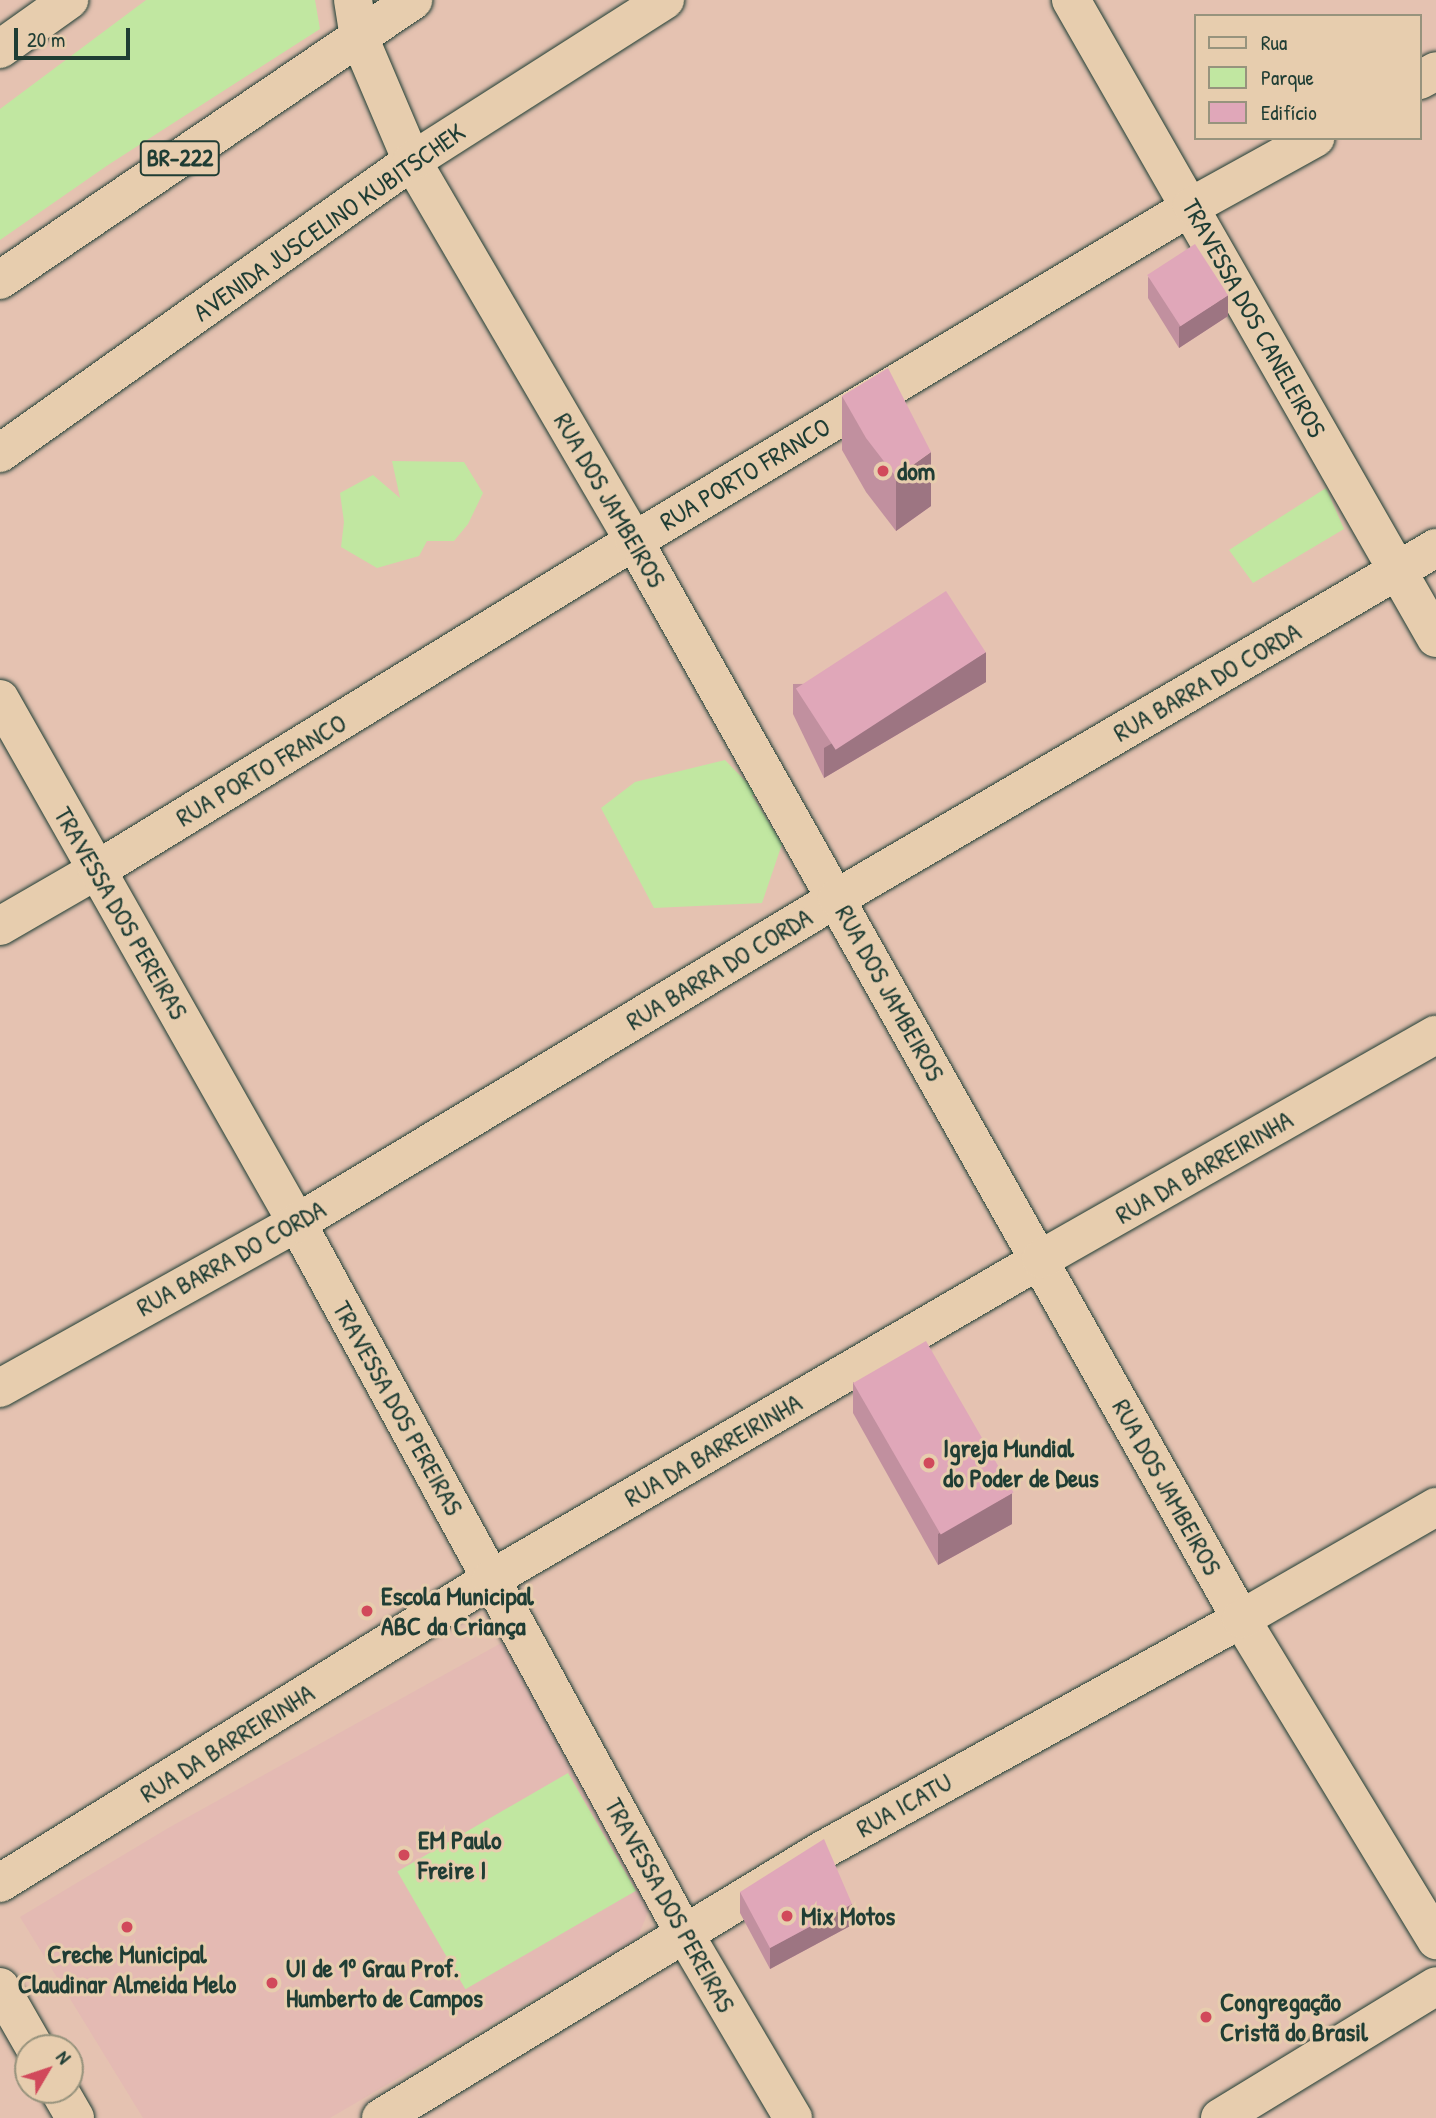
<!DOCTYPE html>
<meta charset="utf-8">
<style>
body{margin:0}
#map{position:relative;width:1436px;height:2118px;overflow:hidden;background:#e5c2b1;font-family:"Patrick Hand",sans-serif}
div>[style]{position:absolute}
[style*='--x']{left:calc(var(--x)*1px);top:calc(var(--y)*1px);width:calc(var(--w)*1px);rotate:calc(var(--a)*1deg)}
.built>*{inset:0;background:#e4bab3}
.green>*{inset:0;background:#c1e7a1;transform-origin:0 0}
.roads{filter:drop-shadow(0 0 2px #1f3d34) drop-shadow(0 0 2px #1f3d34)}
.minor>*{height:38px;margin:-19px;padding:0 19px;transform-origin:19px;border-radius:19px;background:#e7cdae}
.highway>*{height:38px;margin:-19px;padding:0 19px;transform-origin:19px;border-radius:19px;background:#e7cdae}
.wall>*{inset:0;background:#c1909f}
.shaded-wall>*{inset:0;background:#9d7582}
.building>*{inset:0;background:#e0a7b9;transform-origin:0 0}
.dots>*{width:19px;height:19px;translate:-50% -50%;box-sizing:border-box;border:4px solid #e7cdae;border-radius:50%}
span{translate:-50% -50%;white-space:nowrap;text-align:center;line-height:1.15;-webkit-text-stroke:6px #e7cdae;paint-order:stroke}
.shield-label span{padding:2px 5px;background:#e7cdae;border:2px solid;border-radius:5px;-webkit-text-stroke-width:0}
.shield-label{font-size:24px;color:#1f3d34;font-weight:700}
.street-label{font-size:26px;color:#1f3d34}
.poi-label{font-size:26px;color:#1f3d34;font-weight:700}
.left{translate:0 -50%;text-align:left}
.legend{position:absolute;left:1194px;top:14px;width:228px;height:126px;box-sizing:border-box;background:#e7cdae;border:2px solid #97937d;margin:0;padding:9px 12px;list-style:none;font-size:21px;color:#1f3d34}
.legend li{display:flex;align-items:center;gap:14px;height:35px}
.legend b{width:35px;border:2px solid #97937d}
.north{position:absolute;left:14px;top:2034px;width:70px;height:70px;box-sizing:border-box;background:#e7cdae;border:2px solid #97937d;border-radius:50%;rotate:51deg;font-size:19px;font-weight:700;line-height:28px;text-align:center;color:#1f3d34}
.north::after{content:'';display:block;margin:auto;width:24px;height:32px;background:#d1495b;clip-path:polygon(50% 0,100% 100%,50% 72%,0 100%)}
.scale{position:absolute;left:14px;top:28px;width:116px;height:32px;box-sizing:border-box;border:4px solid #1f3d34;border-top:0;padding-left:9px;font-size:21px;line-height:24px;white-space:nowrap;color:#1f3d34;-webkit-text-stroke:5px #e7cdae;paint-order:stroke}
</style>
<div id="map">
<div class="built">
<div style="clip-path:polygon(503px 1642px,651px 1905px,637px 1939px,330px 2118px,143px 2118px,20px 1917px,170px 1827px)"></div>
</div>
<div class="green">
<div style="clip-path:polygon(146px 0,315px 0,320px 29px,108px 165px,0 240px,0 109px)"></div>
<div style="clip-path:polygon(392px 461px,464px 462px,483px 493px,468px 524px,454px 541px,427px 541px,419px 556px,377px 568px,341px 547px,344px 522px,340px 493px,373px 475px,400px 498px)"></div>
<div style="clip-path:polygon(1326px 488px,1344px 529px,1253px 583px,1229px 550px)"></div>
<div style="clip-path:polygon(725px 760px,759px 795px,752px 795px,782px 844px,762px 903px,654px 908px,601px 808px,635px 782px)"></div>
<div style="left:568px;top:1773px;width:136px;height:197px;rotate:60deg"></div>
</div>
<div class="roads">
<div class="minor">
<div style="--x:353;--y:0;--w:37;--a:81"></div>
<div style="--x:359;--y:37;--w:135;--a:66.9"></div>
<div style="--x:412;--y:161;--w:440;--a:59.7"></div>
<div style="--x:634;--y:541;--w:1237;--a:60.62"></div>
<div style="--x:1241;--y:1619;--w:376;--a:58.7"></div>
<div style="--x:1071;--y:0;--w:735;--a:60.23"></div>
<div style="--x:0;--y:49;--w:85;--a:-35.4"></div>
<div style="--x:1420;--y:80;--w:18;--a:-29"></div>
<div style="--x:0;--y:453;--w:505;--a:-35.33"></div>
<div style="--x:412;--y:161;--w:300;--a:-32.5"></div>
<div style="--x:0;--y:699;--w:602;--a:60.46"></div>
<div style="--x:297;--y:1223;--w:809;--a:61.41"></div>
<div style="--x:684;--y:1933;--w:215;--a:59.5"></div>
<div style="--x:0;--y:926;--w:112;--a:-30"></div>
<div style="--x:97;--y:870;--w:630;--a:-31.49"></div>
<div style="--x:634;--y:541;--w:651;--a:-30.98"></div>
<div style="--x:1192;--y:206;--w:141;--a:-28.9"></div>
<div style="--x:0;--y:1388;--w:340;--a:-29.1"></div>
<div style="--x:297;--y:1223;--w:630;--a:-31.04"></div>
<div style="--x:837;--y:898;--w:694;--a:-30.3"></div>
<div style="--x:0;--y:1883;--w:577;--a:-31.76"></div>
<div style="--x:491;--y:1579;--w:636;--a:-30.19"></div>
<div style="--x:1041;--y:1259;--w:454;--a:-29.6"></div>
<div style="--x:0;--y:1987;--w:70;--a:60.2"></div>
<div style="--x:59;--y:2090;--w:32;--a:60"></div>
<div style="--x:381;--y:2118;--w:515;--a:-31.25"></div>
<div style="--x:821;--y:1851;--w:480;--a:-28.9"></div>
<div style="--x:1241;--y:1619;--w:225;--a:-29.9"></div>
<div style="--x:1220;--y:2118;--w:253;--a:-31.4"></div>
</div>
<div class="highway">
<div style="--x:0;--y:280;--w:499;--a:-34.1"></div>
</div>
</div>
<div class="wall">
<div style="clip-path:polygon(1148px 277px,1228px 316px,1179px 348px,1148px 298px)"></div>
<div style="clip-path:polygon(842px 396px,931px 506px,896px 531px,866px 492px,842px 450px)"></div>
<div style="clip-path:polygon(986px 682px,824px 778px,793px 714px,793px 684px)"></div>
<div style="clip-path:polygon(853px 1382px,1012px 1524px,938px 1565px,853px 1413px)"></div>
<div style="clip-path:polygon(740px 1892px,852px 1925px,770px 1969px,740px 1913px)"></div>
</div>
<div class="shaded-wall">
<div style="clip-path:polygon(1228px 295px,1228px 316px,1179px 348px,1179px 327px)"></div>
<div style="clip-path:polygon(931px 452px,931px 506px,896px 531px,896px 477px)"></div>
<div style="clip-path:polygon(986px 652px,986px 682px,824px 778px,824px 748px)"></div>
<div style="clip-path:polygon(1012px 1493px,1012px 1524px,938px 1565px,938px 1534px)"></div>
<div style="clip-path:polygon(852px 1904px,852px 1925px,770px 1969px,770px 1948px)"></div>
</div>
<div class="building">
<div style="left:1195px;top:244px;width:61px;height:57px;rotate:57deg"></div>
<div style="clip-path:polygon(888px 368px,931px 452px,896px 477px,866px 438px,842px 396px)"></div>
<div style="left:946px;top:591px;width:73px;height:179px;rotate:57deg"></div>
<div style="left:926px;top:1341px;width:175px;height:84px;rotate:60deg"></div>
<div style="clip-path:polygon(824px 1839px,852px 1904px,770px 1948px,740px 1892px)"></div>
</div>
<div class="dots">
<div style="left:883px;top:471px;background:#d1495b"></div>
<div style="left:929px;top:1463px;background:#d1495b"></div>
<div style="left:367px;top:1611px;background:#d1495b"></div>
<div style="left:404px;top:1855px;background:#d1495b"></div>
<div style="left:787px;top:1916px;background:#d1495b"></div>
<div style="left:127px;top:1927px;background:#d1495b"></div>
<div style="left:272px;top:1983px;background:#d1495b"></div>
<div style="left:1206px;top:2017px;background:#d1495b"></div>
</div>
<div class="shield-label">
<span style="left:180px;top:158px">BR-222</span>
</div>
<div class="street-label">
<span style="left:329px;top:222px;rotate:-35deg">AVENIDA JUSCELINO KUBITSCHEK</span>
<span style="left:1254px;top:318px;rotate:61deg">TRAVESSA DOS CANELEIROS</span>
<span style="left:745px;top:474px;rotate:-31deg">RUA PORTO FRANCO</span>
<span style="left:610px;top:500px;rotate:60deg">RUA DOS JAMBEIROS</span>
<span style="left:1207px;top:682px;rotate:-30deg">RUA BARRA DO CORDA</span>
<span style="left:261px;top:770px;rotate:-31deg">RUA PORTO FRANCO</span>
<span style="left:121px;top:913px;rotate:60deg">TRAVESSA DOS PEREIRAS</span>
<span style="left:719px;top:969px;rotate:-31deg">RUA BARRA DO CORDA</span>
<span style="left:890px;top:993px;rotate:61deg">RUA DOS JAMBEIROS</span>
<span style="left:1204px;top:1167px;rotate:-30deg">RUA DA BARREIRINHA</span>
<span style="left:231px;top:1258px;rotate:-29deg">RUA BARRA DO CORDA</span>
<span style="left:398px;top:1408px;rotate:61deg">TRAVESSA DOS PEREIRAS</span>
<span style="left:713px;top:1450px;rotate:-30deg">RUA DA BARREIRINHA</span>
<span style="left:1167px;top:1487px;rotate:61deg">RUA DOS JAMBEIROS</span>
<span style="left:227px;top:1743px;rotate:-32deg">RUA DA BARREIRINHA</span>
<span style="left:904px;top:1805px;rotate:-29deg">RUA ICATU</span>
<span style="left:670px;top:1905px;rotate:61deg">TRAVESSA DOS PEREIRAS</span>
</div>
<div class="poi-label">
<span class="left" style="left:897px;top:471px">dom</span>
<span class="left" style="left:943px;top:1463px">Igreja Mundial<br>do Poder de Deus</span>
<span class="left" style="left:381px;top:1611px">Escola Municipal<br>ABC da Criança</span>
<span class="left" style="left:418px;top:1855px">EM Paulo<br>Freire I</span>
<span class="left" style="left:801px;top:1916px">Mix Motos</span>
<span style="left:127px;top:1969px">Creche Municipal<br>Claudinar Almeida Melo</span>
<span class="left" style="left:286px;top:1983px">UI de 1º Grau Prof.<br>Humberto de Campos</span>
<span class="left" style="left:1220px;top:2017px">Congregação<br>Cristã do Brasil</span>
</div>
<ul class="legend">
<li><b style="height:9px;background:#e7cdae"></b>Rua</li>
<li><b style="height:19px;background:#c1e7a1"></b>Parque</li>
<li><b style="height:19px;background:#e0a7b9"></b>Edifício</li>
</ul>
<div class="north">N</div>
<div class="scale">20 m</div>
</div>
